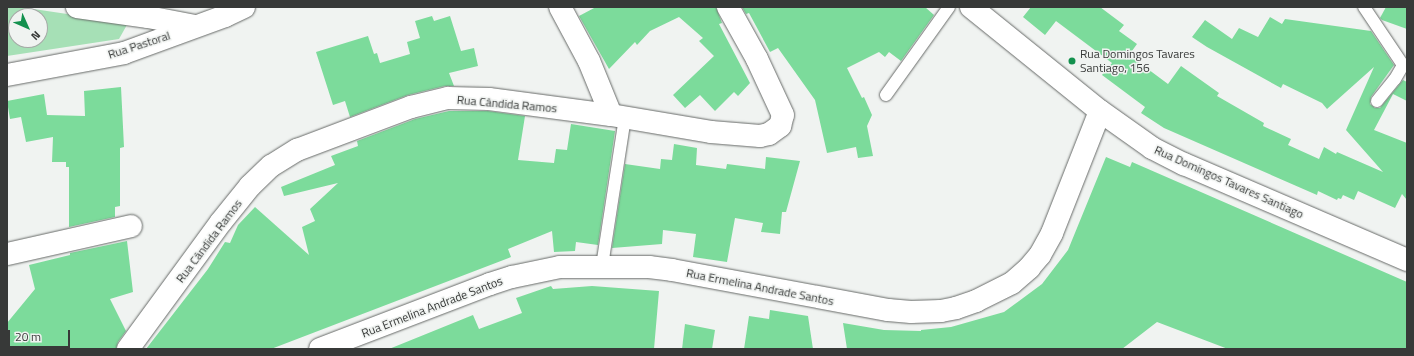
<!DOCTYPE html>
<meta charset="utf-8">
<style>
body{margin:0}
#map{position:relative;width:1414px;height:356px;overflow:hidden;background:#f0f3f1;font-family:"Titillium Web",sans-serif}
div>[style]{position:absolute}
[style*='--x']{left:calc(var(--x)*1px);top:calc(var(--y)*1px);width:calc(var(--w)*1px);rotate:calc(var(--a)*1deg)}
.green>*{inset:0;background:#a6e0b6}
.building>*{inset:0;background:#7cdb9b}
.roads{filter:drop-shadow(0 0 1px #676a68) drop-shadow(0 0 1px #676a68)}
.lane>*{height:12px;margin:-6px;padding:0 6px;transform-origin:6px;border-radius:6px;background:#fff}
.street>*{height:22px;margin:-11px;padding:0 11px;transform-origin:11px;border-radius:11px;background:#fff}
.dots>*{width:11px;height:11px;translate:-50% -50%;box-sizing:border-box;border:2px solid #f0f3f1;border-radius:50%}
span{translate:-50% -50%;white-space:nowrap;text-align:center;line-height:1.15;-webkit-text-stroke:3px #f0f3f1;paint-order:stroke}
.street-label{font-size:12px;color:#373938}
.poi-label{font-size:12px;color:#373938}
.left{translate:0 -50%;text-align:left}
.frame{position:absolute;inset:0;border:8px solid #373938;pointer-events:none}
.north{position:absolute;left:8px;top:8px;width:40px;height:40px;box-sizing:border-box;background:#f0f3f1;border:1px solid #a6a9a7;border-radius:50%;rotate:135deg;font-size:11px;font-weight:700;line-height:16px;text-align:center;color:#373938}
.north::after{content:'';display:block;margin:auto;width:14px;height:18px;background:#13914e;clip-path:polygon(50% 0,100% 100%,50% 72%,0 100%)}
.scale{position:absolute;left:8px;top:330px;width:62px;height:18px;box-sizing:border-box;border:2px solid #373938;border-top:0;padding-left:5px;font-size:12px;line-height:14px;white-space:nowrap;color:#373938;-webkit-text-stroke:3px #f0f3f1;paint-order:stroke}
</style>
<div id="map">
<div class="green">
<div style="clip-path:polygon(evenodd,7px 7px,20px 7px,128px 23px,119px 39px,7px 56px,7px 7px,16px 16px,40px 16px,40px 40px,16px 40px,16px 16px)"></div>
</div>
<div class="building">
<div style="clip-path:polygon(596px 7px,716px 7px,722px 23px,719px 24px,750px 83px,738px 96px,734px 92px,715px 111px,700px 95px,685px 108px,673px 95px,714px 56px,699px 41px,703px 38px,679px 17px,650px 31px,637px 45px,635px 42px,609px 69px,579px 16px)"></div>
<div style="clip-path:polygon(742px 7px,925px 7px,934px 15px,901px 61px,889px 52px,885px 57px,879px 52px,847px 68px,862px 98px,864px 97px,872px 115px,867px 126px,873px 156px,858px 158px,856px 147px,827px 153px,815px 100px,778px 48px,770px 52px,749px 13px,746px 14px)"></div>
<div style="clip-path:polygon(1031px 7px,1100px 7px,1124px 25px,1119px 31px,1137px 44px,1129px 55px,1168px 84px,1181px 66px,1219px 93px,1217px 96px,1264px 123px,1263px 126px,1291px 139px,1288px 145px,1319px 159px,1324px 147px,1336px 154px,1337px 152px,1383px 172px,1346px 130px,1374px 67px,1327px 109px,1322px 103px,1283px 84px,1281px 88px,1207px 47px,1192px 37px,1205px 20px,1232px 39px,1239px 28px,1258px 37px,1270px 17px,1282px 24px,1285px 19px,1371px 31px,1394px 65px,1371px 97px,1370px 104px,1375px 108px,1380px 108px,1403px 80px,1407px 82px,1407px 101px,1393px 94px,1374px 130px,1407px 143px,1407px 200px,1402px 194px,1395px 208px,1358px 191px,1354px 200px,1343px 195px,1341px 199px,1338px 198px,1337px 200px,1318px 191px,1317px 195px,1164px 128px,1141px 113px,1145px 107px,1102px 75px,1112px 63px,1056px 21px,1045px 35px,1023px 17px)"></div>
<div style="clip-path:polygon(1386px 7px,1407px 7px,1407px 29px,1382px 20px,1380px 18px)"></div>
<div style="clip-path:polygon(432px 16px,434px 21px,450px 16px,461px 51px,474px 48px,478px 66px,449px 73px,454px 86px,445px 86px,408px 95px,350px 117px,345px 101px,333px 105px,316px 52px,368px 36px,374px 54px,377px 53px,380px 63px,410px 54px,407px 42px,420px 38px,415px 21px)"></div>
<div style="clip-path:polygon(121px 87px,124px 147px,120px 148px,120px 206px,115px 207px,115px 217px,69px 227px,69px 167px,66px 167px,66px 162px,52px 162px,53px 137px,26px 142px,21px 117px,10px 119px,7px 101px,44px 94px,47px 115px,85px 116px,84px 91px)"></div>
<div style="clip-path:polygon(449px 111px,488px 111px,525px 116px,518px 160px,554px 163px,556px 149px,567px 150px,571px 124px,615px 131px,598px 245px,576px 242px,575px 251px,554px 252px,552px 231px,508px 249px,511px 257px,271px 349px,146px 349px,208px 269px,225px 242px,230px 243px,238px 225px,255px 207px,309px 255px,302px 227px,315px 221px,310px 209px,338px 183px,284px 196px,281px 187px,335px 165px,331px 156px,358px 146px,357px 141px,415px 119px)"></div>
<div style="clip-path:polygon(674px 144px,697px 148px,696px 165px,726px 169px,727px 164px,765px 169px,766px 157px,800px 161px,786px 212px,782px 212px,780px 234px,761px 232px,763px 223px,735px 218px,727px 262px,693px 257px,696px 234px,663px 230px,662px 244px,612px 248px,625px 164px,660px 169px,661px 159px,672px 160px)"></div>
<div style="clip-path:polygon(1106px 157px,1130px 167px,1132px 162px,1407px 282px,1407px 349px,1228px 349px,1157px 322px,1122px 349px,847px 349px,843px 323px,884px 330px,921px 331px,921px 330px,951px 327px,1004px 312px,1042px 284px,1068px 250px)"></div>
<div style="clip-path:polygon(127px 241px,133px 292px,110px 299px,126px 331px,118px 342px,116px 349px,7px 349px,7px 323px,35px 289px,29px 265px,70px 255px,70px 253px)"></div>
<div style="clip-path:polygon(551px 286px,553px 289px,592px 286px,659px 291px,654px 349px,389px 349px,473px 315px,479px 329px,522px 313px,516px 298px)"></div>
<div style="clip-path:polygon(770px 310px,808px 316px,813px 349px,744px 349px,749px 316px,769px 319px)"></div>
<div style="clip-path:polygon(685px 324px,715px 330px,712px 349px,682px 349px)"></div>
</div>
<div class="roads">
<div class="lane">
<div style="--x:1364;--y:7;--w:70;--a:56.1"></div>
<div style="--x:1403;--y:65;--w:4;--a:14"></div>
<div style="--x:886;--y:95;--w:108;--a:-54.4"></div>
<div style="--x:1377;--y:101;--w:28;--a:-51"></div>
<div style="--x:1395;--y:79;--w:16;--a:-60"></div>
<div style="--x:602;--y:266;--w:150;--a:-81.2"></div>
</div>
<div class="street">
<div style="--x:77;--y:7;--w:72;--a:8"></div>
<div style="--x:148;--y:17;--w:48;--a:10.8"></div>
<div style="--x:560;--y:7;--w:61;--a:61.8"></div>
<div style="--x:589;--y:61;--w:58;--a:67.8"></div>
<div style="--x:971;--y:7;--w:166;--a:38.9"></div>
<div style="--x:1100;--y:111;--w:64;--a:35.4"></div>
<div style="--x:1152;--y:148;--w:36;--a:27"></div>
<div style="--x:1184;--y:164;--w:243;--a:23.3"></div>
<div style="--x:7;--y:75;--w:119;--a:-10.6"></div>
<div style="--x:124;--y:53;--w:108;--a:-20.1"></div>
<div style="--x:225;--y:16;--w:21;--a:-25"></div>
<div style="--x:7;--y:254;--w:127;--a:-12.7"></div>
<div style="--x:128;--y:349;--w:157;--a:-53.8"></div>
<div style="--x:221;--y:222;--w:46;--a:-51.1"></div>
<div style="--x:250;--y:186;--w:29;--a:-44"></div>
<div style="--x:271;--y:166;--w:31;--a:-32"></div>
<div style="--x:297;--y:150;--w:122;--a:-20.7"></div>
<div style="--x:411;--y:107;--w:38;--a:-14"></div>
<div style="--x:448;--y:98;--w:41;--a:1.4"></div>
<div style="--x:489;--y:99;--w:123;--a:7.5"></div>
<div style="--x:611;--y:115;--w:101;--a:9.6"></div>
<div style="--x:711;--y:132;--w:49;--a:4.7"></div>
<div style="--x:760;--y:136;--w:9;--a:-13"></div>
<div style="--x:769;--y:134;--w:14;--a:-36"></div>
<div style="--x:780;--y:126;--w:11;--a:-75"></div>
<div style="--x:783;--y:115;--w:62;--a:-114.9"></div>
<div style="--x:757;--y:59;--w:60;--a:-119.1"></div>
<div style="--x:320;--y:349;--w:182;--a:-20.9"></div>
<div style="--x:490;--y:284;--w:23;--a:-18"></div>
<div style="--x:512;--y:277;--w:49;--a:-11.8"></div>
<div style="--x:560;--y:267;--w:89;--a:0"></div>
<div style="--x:649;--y:267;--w:23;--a:7"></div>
<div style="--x:672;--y:270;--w:220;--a:10.5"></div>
<div style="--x:888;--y:310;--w:23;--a:5"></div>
<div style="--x:911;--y:312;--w:30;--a:-2"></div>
<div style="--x:941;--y:311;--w:15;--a:-11"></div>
<div style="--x:956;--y:308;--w:21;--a:-19"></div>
<div style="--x:976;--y:301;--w:40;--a:-26.6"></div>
<div style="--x:1012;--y:283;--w:23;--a:-41"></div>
<div style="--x:1029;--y:268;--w:17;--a:-50"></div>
<div style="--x:1040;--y:255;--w:25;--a:-61"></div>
<div style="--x:1052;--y:233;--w:131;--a:-68.5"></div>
</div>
</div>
<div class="dots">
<div style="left:1072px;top:61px;background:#13914e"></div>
</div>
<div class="street-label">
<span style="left:139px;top:45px;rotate:-18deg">Rua Pastoral</span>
<span style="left:507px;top:104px;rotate:5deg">Rua Cândida Ramos</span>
<span style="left:1229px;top:182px;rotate:24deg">Rua Domingos Tavares Santiago</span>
<span style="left:209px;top:241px;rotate:-53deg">Rua Cândida Ramos</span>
<span style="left:760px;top:287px;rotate:11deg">Rua Ermelina Andrade Santos</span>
<span style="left:432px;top:307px;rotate:-21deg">Rua Ermelina Andrade Santos</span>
</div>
<div class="poi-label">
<span class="left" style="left:1080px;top:61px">Rua Domingos Tavares<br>Santiago, 156</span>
</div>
<div class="frame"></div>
<div class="north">N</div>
<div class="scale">20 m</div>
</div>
